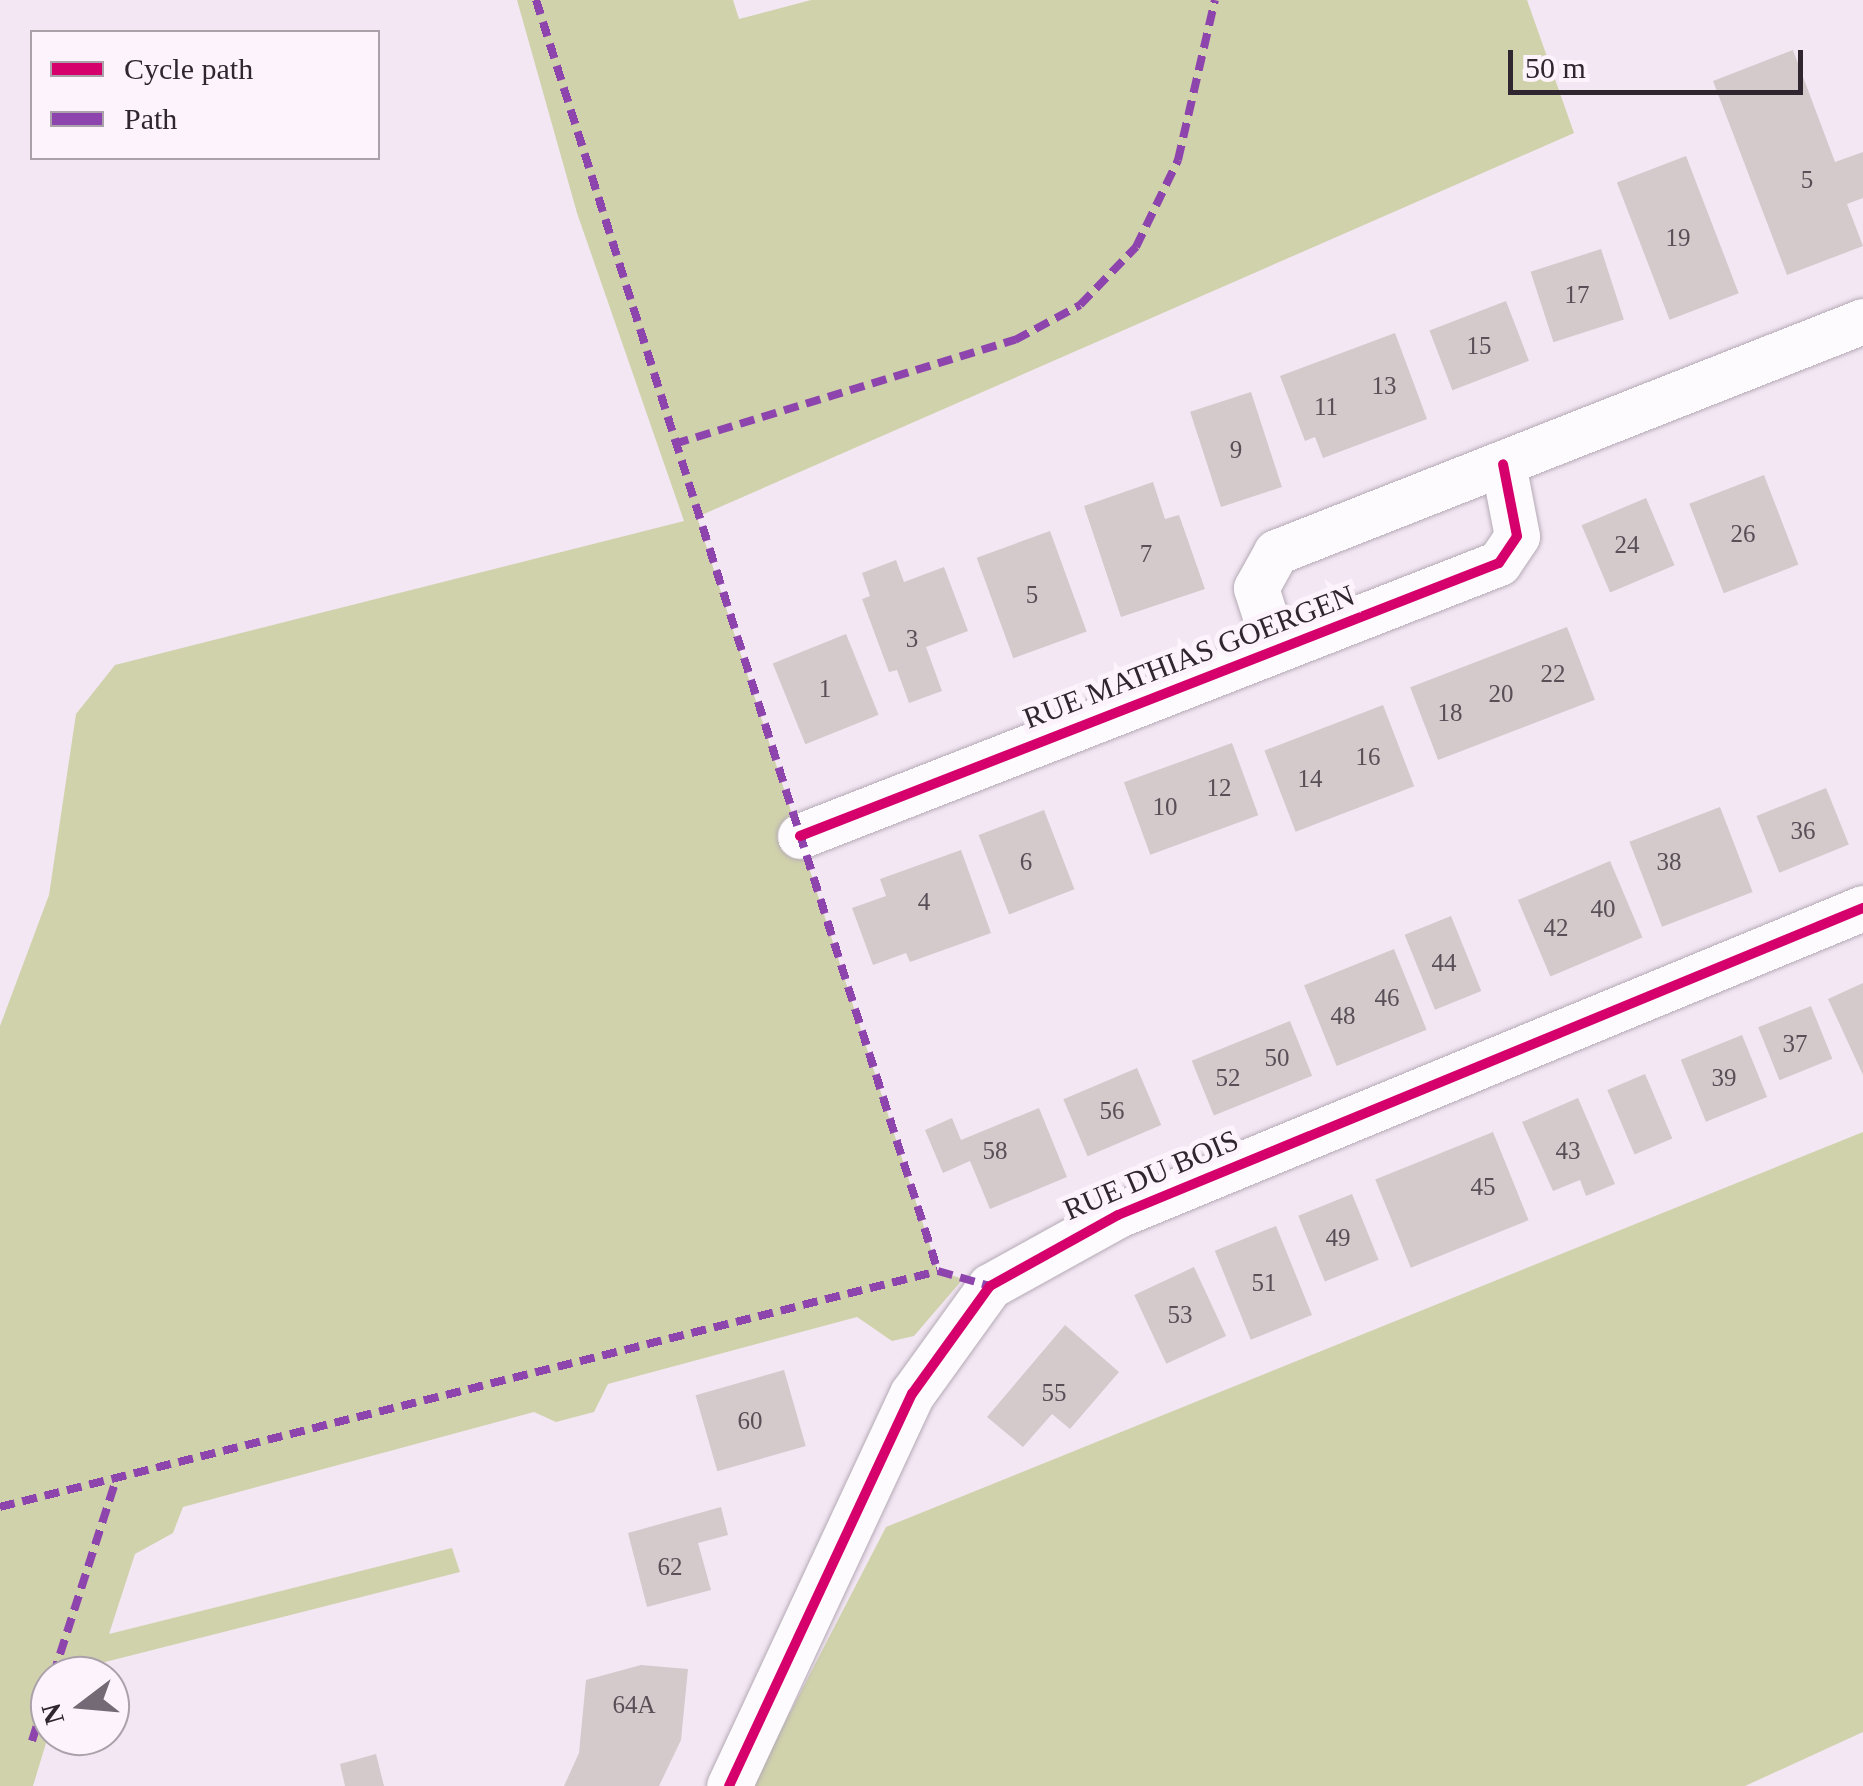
<!DOCTYPE html>
<style>
body{margin:0}
#map{position:relative;width:1863px;height:1786px;overflow:hidden;background:#f3e7f4;font-family:Georgia,serif}
div>[style]{position:absolute}
[style*='--x']{left:calc(var(--x)*1px);top:calc(var(--y)*1px);width:calc(var(--w)*1px);rotate:calc(var(--a)*1deg)}
.green>*{inset:0;background:#d0d2ac}
.building>*{inset:0;background:#d4c9cb;transform-origin:0 0}
.roads{filter:drop-shadow(0 0 2px #b4aab5) drop-shadow(0 0 2px #b4aab5)}
.minor>*{height:45px;margin:-22.5px;padding:0 22.5px;transform-origin:22.5px;border-radius:22.5px;background:#fdfbfd}
.quiet>*{height:8px;margin-top:-4px;transform-origin:0;background:repeating-linear-gradient(90deg,#8e44ad 0 15px,transparent 0 23px)}
.cycleway>*{height:10px;margin:-5px;padding:0 5px;transform-origin:5px;border-radius:5px;background:#d6006c}
span{translate:-50% -50%;white-space:nowrap;text-align:center;line-height:1.15;-webkit-text-stroke:10px #fdf3fd;paint-order:stroke}
.number-label{font-size:25px;color:#584f57}
.number-label span{-webkit-text-stroke-width:0}
.street-label{font-size:30px;color:#2f2630}
.legend{position:absolute;left:30px;top:30px;width:350px;height:130px;box-sizing:border-box;background:#fdf3fd;border:2px solid #aba1ab;margin:0;padding:12px 18px;list-style:none;font-size:30px;color:#2f2630}
.legend li{display:flex;align-items:center;gap:20px;height:50px}
.legend b{width:50px;border:2px solid #aba1ab}
.north{position:absolute;left:30px;top:1656px;width:100px;height:100px;box-sizing:border-box;background:#fdf3fd;border:2px solid #aba1ab;border-radius:50%;rotate:254deg;font-size:28px;font-weight:700;line-height:40px;text-align:center;color:#2f2630}
.north::after{content:'';display:block;margin:auto;width:35px;height:45px;background:#746a75;clip-path:polygon(50% 0,100% 100%,50% 72%,0 100%)}
.scale{position:absolute;left:1508px;top:50px;width:295px;height:45px;box-sizing:border-box;border:5px solid #2f2630;border-top:0;padding-left:12px;font-size:30px;line-height:35px;white-space:nowrap;color:#2f2630;-webkit-text-stroke:8px #fdf3fd;paint-order:stroke}
</style>
<div id="map">
<div class="green">
<div style="clip-path:polygon(517px 0,733px 0,739px 19px,811px 0,1527px 0,1574px 133px,697px 517px,938px 1271px,963px 1279px,914px 1336px,892px 1341px,857px 1317px,608px 1384px,594px 1412px,556px 1422px,534px 1412px,183px 1507px,173px 1533px,135px 1554px,109px 1634px,452px 1548px,460px 1572px,50px 1676px,50px 1730px,33px 1786px,0 1786px,0 1026px,49px 895px,76px 714px,115px 665px,684px 521px,577px 213px)"></div>
<div style="clip-path:polygon(1863px 1132px,1863px 1732px,1745px 1786px,752px 1786px,886px 1527px)"></div>
</div>
<div class="building">
<div style="clip-path:polygon(1793px 50px,1835px 162px,1863px 152px,1863px 198px,1847px 204px,1863px 246px,1787px 275px,1713px 81px)"></div>
<div style="left:1686px;top:156px;width:147px;height:74px;rotate:69deg"></div>
<div style="left:1601px;top:249px;width:74px;height:74px;rotate:72deg"></div>
<div style="left:1506px;top:301px;width:64px;height:82px;rotate:69deg"></div>
<div style="clip-path:polygon(1395px 333px,1427px 419px,1323px 458px,1315px 437px,1305px 441px,1280px 376px)"></div>
<div style="left:1251px;top:392px;width:100px;height:64px;rotate:72deg"></div>
<div style="left:1764px;top:475px;width:96px;height:80px;rotate:69deg"></div>
<div style="clip-path:polygon(1153px 482px,1165px 519px,1179px 515px,1205px 589px,1121px 617px,1084px 506px)"></div>
<div style="left:1646px;top:498px;width:73px;height:70px;rotate:67deg"></div>
<div style="left:1050px;top:531px;width:107px;height:78px;rotate:70deg"></div>
<div style="clip-path:polygon(896px 560px,904px 582px,944px 567px,968px 631px,926px 647px,942px 691px,909px 703px,897px 670px,889px 672px,862px 599px,870px 596px,862px 573px)"></div>
<div style="left:1567px;top:627px;width:78px;height:168px;rotate:69deg"></div>
<div style="left:846px;top:634px;width:87px;height:79px;rotate:68deg"></div>
<div style="left:1383px;top:705px;width:87px;height:127px;rotate:69deg"></div>
<div style="left:1232px;top:743px;width:77px;height:115px;rotate:70deg"></div>
<div style="left:1826px;top:788px;width:61px;height:75px;rotate:68deg"></div>
<div style="left:1720px;top:807px;width:91px;height:97px;rotate:69deg"></div>
<div style="left:1044px;top:810px;width:85px;height:70px;rotate:69deg"></div>
<div style="clip-path:polygon(961px 850px,991px 933px,910px 962px,906px 953px,873px 965px,852px 908px,886px 896px,880px 879px)"></div>
<div style="left:1610px;top:861px;width:83px;height:100px;rotate:67deg"></div>
<div style="left:1451px;top:916px;width:81px;height:50px;rotate:68deg"></div>
<div style="left:1394px;top:949px;width:87px;height:97px;rotate:68deg"></div>
<div style="clip-path:polygon(1863px 983px,1863px 1075px,1828px 999px)"></div>
<div style="left:1811px;top:1006px;width:57px;height:57px;rotate:68deg"></div>
<div style="left:1290px;top:1021px;width:59px;height:106px;rotate:68deg"></div>
<div style="left:1742px;top:1035px;width:67px;height:66px;rotate:68deg"></div>
<div style="left:1137px;top:1068px;width:62px;height:80px;rotate:67deg"></div>
<div style="left:1645px;top:1074px;width:70px;height:41px;rotate:67deg"></div>
<div style="clip-path:polygon(1578px 1098px,1615px 1184px,1586px 1196px,1580px 1180px,1553px 1191px,1522px 1122px)"></div>
<div style="clip-path:polygon(1039px 1108px,1067px 1177px,990px 1209px,970px 1161px,943px 1173px,925px 1130px,952px 1118px,961px 1140px)"></div>
<div style="left:1493px;top:1132px;width:95px;height:127px;rotate:68deg"></div>
<div style="left:1352px;top:1194px;width:71px;height:58px;rotate:68deg"></div>
<div style="left:1276px;top:1226px;width:96px;height:66px;rotate:68deg"></div>
<div style="left:1194px;top:1267px;width:76px;height:66px;rotate:65deg"></div>
<div style="clip-path:polygon(1065px 1325px,1119px 1372px,1070px 1429px,1052px 1414px,1023px 1447px,987px 1417px)"></div>
<div style="left:784px;top:1370px;width:79px;height:92px;rotate:74deg"></div>
<div style="clip-path:polygon(721px 1507px,728px 1535px,698px 1543px,711px 1590px,647px 1607px,628px 1533px)"></div>
<div style="clip-path:polygon(641px 1665px,688px 1669px,681px 1740px,659px 1786px,564px 1786px,579px 1753px,586px 1680px)"></div>
<div style="clip-path:polygon(376px 1754px,384px 1786px,345px 1786px,340px 1764px)"></div>
</div>
<div class="roads">
<div class="minor">
<div style="--x:1276;--y:650;--w:65;--a:-107.9"></div>
<div style="--x:1256;--y:588;--w:41;--a:-60.9"></div>
<div style="--x:1276;--y:552;--w:631;--a:-21.48"></div>
<div style="--x:800;--y:836;--w:750;--a:-21.33"></div>
<div style="--x:1499;--y:563;--w:32;--a:-56"></div>
<div style="--x:1517;--y:536;--w:73;--a:-101"></div>
<div style="--x:729;--y:1786;--w:433;--a:-65"></div>
<div style="--x:912;--y:1394;--w:133;--a:-54.2"></div>
<div style="--x:990;--y:1286;--w:146;--a:-29"></div>
<div style="--x:1118;--y:1215;--w:806;--a:-22.4"></div>
</div>
</div>
<div class="quiet">
<div style="--x:536;--y:0;--w:1333;--a:72.45"></div>
<div style="--x:938;--y:1271;--w:54;--a:16.1"></div>
<div style="--x:674;--y:444;--w:357;--a:-17"></div>
<div style="--x:1015;--y:340;--w:74;--a:-28.3"></div>
<div style="--x:1080;--y:305;--w:81;--a:-46"></div>
<div style="--x:1136;--y:247;--w:97;--a:-64.2"></div>
<div style="--x:1178;--y:160;--w:164;--a:-77"></div>
<div style="--x:0;--y:1507;--w:967;--a:-14.12"></div>
<div style="--x:53;--y:1676;--w:203;--a:-72.2"></div>
<div style="--x:32;--y:1741;--w:60;--a:-72.5"></div>
</div>
<div class="cycleway">
<div style="--x:800;--y:836;--w:750;--a:-21.33"></div>
<div style="--x:1499;--y:563;--w:32;--a:-56"></div>
<div style="--x:1517;--y:536;--w:73;--a:-101"></div>
<div style="--x:729;--y:1786;--w:433;--a:-65"></div>
<div style="--x:912;--y:1394;--w:133;--a:-54.2"></div>
<div style="--x:990;--y:1286;--w:146;--a:-29"></div>
<div style="--x:1118;--y:1215;--w:806;--a:-22.4"></div>
</div>
<div class="number-label">
<span style="left:1807px;top:180px">5</span>
<span style="left:1678px;top:238px">19</span>
<span style="left:1577px;top:295px">17</span>
<span style="left:1479px;top:346px">15</span>
<span style="left:1384px;top:386px">13</span>
<span style="left:1326px;top:407px">11</span>
<span style="left:1236px;top:450px">9</span>
<span style="left:1743px;top:534px">26</span>
<span style="left:1627px;top:545px">24</span>
<span style="left:1146px;top:554px">7</span>
<span style="left:1032px;top:595px">5</span>
<span style="left:912px;top:639px">3</span>
<span style="left:1553px;top:674px">22</span>
<span style="left:825px;top:689px">1</span>
<span style="left:1501px;top:694px">20</span>
<span style="left:1450px;top:713px">18</span>
<span style="left:1368px;top:757px">16</span>
<span style="left:1310px;top:779px">14</span>
<span style="left:1219px;top:788px">12</span>
<span style="left:1165px;top:807px">10</span>
<span style="left:1803px;top:831px">36</span>
<span style="left:1026px;top:862px">6</span>
<span style="left:1669px;top:862px">38</span>
<span style="left:924px;top:902px">4</span>
<span style="left:1603px;top:909px">40</span>
<span style="left:1556px;top:928px">42</span>
<span style="left:1444px;top:963px">44</span>
<span style="left:1387px;top:998px">46</span>
<span style="left:1343px;top:1016px">48</span>
<span style="left:1795px;top:1044px">37</span>
<span style="left:1277px;top:1058px">50</span>
<span style="left:1228px;top:1078px">52</span>
<span style="left:1724px;top:1078px">39</span>
<span style="left:1112px;top:1111px">56</span>
<span style="left:995px;top:1151px">58</span>
<span style="left:1568px;top:1151px">43</span>
<span style="left:1483px;top:1187px">45</span>
<span style="left:1338px;top:1238px">49</span>
<span style="left:1264px;top:1283px">51</span>
<span style="left:1180px;top:1315px">53</span>
<span style="left:1054px;top:1393px">55</span>
<span style="left:750px;top:1421px">60</span>
<span style="left:670px;top:1567px">62</span>
<span style="left:634px;top:1705px">64A</span>
</div>
<div class="street-label">
<span style="left:1189px;top:657px;rotate:-21deg">RUE MATHIAS GOERGEN</span>
<span style="left:1151px;top:1175px;rotate:-23deg">RUE DU BOIS</span>
</div>
<ul class="legend">
<li><b style="height:12px;background:#d6006c"></b>Cycle path</li>
<li><b style="height:12px;background:#8e44ad"></b>Path</li>
</ul>
<div class="north">N</div>
<div class="scale">50 m</div>
</div>
